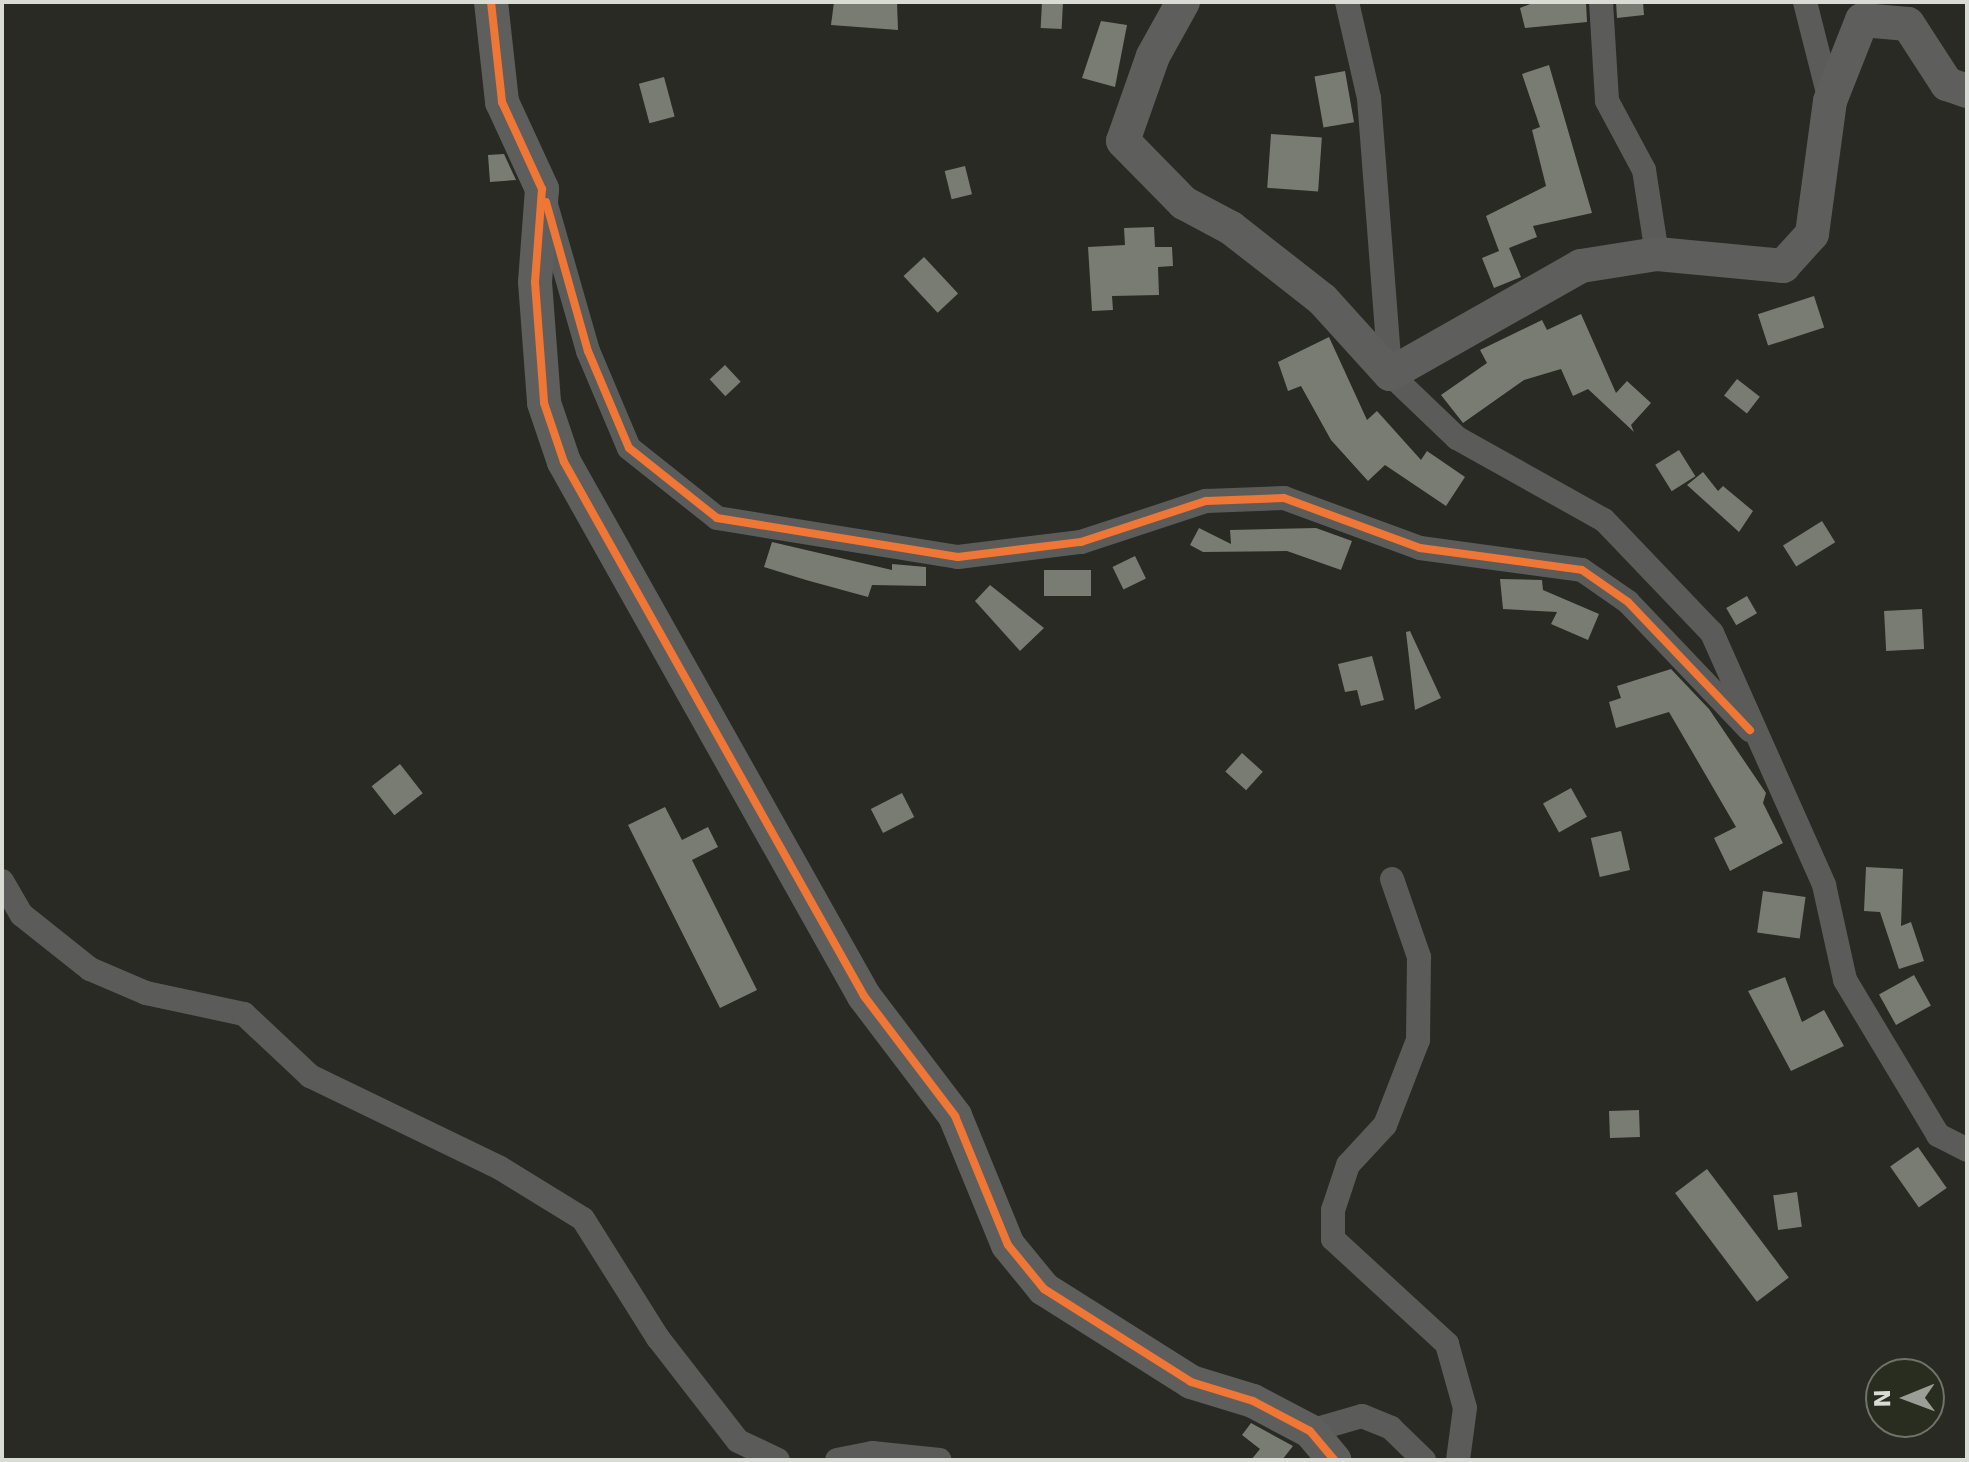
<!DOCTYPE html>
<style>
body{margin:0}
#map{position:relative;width:1969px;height:1462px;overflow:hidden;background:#282a23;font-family:"DejaVu Sans",sans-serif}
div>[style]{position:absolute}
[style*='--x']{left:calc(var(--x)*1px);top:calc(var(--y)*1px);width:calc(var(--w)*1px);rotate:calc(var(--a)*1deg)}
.building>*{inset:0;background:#797c72;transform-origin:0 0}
.street>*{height:24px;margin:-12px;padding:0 12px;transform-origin:12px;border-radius:12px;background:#5b5c59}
.secondary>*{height:34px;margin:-17px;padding:0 17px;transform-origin:17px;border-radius:17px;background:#5e5f5c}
.cycleway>*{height:8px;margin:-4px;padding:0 4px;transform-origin:4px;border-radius:4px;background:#f07635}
span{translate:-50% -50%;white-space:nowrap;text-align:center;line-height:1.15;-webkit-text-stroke:8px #292d20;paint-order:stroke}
.frame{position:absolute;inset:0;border:4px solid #d9dcd4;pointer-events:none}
.north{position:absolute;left:1865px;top:1358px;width:80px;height:80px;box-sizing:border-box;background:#292d20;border:2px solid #6f7368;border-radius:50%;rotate:269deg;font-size:22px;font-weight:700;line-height:32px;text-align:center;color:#d9dcd4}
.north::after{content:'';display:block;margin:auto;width:28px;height:36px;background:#9b9e96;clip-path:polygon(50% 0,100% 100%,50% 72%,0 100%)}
</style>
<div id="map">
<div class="building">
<div style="clip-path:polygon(834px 2px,897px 2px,898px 30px,831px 25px)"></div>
<div style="left:1042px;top:2px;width:21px;height:26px;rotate:3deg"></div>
<div style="clip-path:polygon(1535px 2px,1586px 2px,1587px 22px,1525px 28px,1520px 8px)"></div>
<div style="clip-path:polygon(1616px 2px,1643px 2px,1644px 15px,1617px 18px)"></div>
<div style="clip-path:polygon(1101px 21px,1127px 25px,1115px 87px,1082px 78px)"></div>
<div style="clip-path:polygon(1549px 65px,1592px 213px,1533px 226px,1537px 237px,1509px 248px,1521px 277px,1494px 288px,1482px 258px,1499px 251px,1486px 216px,1546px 186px,1532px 130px,1540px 127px,1522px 74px)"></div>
<div style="left:1345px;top:71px;width:52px;height:31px;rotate:80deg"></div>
<div style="left:664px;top:77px;width:41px;height:26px;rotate:75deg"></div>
<div style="left:1271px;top:134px;width:51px;height:54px;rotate:4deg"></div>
<div style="clip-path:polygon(504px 154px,516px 180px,490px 182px,488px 155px)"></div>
<div style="left:965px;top:166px;width:29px;height:21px;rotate:76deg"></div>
<div style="clip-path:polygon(1154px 227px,1155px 247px,1172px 247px,1173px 266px,1158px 267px,1159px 295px,1112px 296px,1113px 310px,1092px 311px,1088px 247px,1125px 245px,1124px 228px)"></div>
<div style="left:924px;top:257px;width:50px;height:28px;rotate:47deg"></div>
<div style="left:1814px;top:296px;width:33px;height:59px;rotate:72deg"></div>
<div style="clip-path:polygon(1581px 314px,1616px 393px,1627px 381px,1651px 403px,1631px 425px,1634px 432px,1588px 389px,1573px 396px,1561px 369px,1524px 380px,1463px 423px,1441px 395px,1487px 363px,1480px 350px,1542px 320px,1547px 330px)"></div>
<div style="clip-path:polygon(1329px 337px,1367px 420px,1377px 411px,1421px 460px,1427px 451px,1465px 477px,1446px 506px,1385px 465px,1368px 481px,1331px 440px,1301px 386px,1288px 391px,1278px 362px)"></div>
<div style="left:725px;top:365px;width:23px;height:21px;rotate:47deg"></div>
<div style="left:1737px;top:379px;width:29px;height:21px;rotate:38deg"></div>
<div style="left:1679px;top:450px;width:31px;height:28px;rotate:58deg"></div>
<div style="clip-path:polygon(1703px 472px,1718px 491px,1723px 486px,1753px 511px,1739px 532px,1687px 485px)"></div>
<div style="left:1822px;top:521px;width:25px;height:46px;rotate:58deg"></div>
<div style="clip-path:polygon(1199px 528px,1231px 544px,1230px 530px,1316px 528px,1352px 541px,1341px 570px,1287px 551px,1203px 552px,1190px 545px)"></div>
<div style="clip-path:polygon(772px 542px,892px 570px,892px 564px,926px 567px,926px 586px,872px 585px,868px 597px,806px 580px,764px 567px)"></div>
<div style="left:1135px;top:556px;width:25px;height:25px;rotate:64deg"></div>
<div style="left:1044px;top:570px;width:47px;height:26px"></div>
<div style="clip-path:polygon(1500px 579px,1542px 580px,1543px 590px,1599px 614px,1588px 640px,1551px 624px,1557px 612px,1503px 609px)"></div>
<div style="clip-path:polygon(990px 585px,1044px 628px,1020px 651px,975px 601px)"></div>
<div style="left:1747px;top:596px;width:20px;height:24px;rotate:60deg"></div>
<div style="left:1922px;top:609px;width:40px;height:38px;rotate:87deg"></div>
<div style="clip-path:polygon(1410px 631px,1441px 698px,1415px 710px,1406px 632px)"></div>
<div style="clip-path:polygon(1372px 656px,1384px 700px,1361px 706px,1357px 690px,1345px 692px,1338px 664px)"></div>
<div style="clip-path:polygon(1671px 669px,1709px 709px,1766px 793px,1763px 803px,1783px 843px,1730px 871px,1714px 838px,1736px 827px,1669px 712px,1616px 728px,1609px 702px,1621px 698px,1617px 686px)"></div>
<div style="left:1242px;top:753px;width:28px;height:25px;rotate:42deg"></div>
<div style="left:400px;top:764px;width:37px;height:36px;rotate:52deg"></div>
<div style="left:1571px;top:788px;width:33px;height:32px;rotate:61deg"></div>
<div style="left:902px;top:793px;width:27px;height:35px;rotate:63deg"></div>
<div style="clip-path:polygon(665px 807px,682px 840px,708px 827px,718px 847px,692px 860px,757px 990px,720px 1008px,628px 825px)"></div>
<div style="left:1621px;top:831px;width:40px;height:31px;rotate:77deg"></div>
<div style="clip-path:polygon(1866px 867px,1903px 869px,1901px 926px,1911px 922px,1924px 961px,1899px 969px,1880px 912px,1864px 911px)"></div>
<div style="left:1763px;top:891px;width:43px;height:42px;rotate:8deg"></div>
<div style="left:1914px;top:975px;width:35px;height:40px;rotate:61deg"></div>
<div style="clip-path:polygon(1785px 977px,1802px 1022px,1824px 1010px,1844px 1046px,1791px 1071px,1748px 991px)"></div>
<div style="left:1639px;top:1110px;width:27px;height:30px;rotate:88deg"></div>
<div style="left:1918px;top:1147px;width:50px;height:34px;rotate:55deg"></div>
<div style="left:1707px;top:1169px;width:136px;height:40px;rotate:53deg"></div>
<div style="left:1797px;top:1192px;width:35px;height:24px;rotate:82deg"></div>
<div style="clip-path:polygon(1251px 1423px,1293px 1446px,1282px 1460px,1251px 1460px,1260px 1449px,1242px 1435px)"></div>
</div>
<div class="street">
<div style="--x:1347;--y:2;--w:98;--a:77.1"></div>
<div style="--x:1369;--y:98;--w:277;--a:85.6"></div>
<div style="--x:1390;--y:374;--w:93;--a:43.7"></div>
<div style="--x:1457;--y:438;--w:168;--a:29.2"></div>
<div style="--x:1604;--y:520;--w:156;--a:46.3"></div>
<div style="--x:1712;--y:633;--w:276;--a:66"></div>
<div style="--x:1824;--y:885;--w:97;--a:77.5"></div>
<div style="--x:1845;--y:980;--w:181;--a:59"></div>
<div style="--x:1938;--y:1135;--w:33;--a:27"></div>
<div style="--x:1601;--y:2;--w:99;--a:86.5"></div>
<div style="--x:1607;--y:101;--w:78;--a:61.8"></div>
<div style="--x:1644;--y:170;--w:85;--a:81.2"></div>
<div style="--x:1805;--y:2;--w:102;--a:75.8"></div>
<div style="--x:547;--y:208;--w:149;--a:74"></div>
<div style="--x:588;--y:351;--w:105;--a:67.1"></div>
<div style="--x:629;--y:448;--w:112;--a:38.5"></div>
<div style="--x:717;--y:518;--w:244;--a:9.2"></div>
<div style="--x:958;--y:557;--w:124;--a:-7"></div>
<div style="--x:1081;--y:542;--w:132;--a:-18.2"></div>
<div style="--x:1206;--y:501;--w:78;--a:-2.2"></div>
<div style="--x:1284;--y:498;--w:145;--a:20.2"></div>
<div style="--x:1420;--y:548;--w:163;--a:7.7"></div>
<div style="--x:1582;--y:570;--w:56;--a:34.8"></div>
<div style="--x:1628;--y:602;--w:177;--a:46.4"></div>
<div style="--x:1392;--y:879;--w:83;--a:70.9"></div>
<div style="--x:1419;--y:957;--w:83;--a:90.7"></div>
<div style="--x:1418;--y:1040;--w:91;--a:111.2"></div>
<div style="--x:1385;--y:1125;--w:54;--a:132.8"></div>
<div style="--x:1348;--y:1165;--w:47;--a:108.4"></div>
<div style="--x:1333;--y:1210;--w:29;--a:90"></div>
<div style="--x:1333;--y:1239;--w:155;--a:42.6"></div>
<div style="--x:1447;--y:1344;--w:66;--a:74.3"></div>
<div style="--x:1465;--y:1408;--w:52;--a:97.7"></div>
<div style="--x:2;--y:881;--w:39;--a:60"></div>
<div style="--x:22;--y:915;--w:87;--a:38.5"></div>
<div style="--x:90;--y:969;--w:61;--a:23.2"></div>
<div style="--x:146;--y:993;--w:100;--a:12.1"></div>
<div style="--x:244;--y:1014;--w:91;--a:43.2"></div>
<div style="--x:310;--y:1076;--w:211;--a:25.8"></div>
<div style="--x:500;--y:1168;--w:97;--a:31.6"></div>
<div style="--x:583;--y:1219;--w:141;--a:57.8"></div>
<div style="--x:658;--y:1338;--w:130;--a:52.2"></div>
<div style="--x:738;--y:1441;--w:44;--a:25.4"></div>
<div style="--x:1310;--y:1431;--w:54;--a:-16.1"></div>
<div style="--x:1362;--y:1416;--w:31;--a:22"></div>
<div style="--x:1391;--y:1428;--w:46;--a:44.1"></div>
<div style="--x:837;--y:1460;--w:36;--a:-11"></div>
<div style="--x:872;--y:1453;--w:68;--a:5.9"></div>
</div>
<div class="secondary">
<div style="--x:491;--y:2;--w:101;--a:83.7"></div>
<div style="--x:502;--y:102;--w:96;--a:65.3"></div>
<div style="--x:542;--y:189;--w:93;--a:94.3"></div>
<div style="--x:535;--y:282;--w:121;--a:85.7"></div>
<div style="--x:544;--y:403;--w:62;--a:71.3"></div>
<div style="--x:564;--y:462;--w:612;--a:60.67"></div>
<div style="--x:864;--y:996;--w:151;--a:52.8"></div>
<div style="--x:955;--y:1116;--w:139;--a:67.7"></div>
<div style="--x:1008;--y:1245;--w:57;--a:50.7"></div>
<div style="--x:1044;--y:1289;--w:174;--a:32.3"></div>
<div style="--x:1191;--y:1382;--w:65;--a:17"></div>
<div style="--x:1253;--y:1401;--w:64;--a:27.8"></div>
<div style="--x:1310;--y:1431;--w:38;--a:50"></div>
<div style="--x:1183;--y:2;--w:62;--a:119.1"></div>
<div style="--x:1153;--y:56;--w:90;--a:109.4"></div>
<div style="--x:1123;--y:141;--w:87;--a:45.5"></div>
<div style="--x:1184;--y:203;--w:53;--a:28"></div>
<div style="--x:1231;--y:228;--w:115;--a:38"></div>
<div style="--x:1322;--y:299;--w:101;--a:47.8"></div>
<div style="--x:1390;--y:374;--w:219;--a:-29.5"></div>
<div style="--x:1581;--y:266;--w:77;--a:-9"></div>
<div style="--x:1657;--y:254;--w:127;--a:5.4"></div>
<div style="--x:1783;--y:266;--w:43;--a:-47.8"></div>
<div style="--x:1812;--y:234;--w:134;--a:-82.3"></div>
<div style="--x:1830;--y:101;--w:87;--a:-68.4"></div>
<div style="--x:1862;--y:20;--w:46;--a:5"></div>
<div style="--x:1908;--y:24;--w:72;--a:57"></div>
<div style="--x:1947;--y:84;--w:21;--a:19"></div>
</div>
<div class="cycleway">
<div style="--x:491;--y:2;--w:101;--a:83.7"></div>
<div style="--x:502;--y:102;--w:96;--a:65.3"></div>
<div style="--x:542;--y:189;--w:93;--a:94.3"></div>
<div style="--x:535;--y:282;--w:121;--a:85.7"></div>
<div style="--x:544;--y:403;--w:62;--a:71.3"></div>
<div style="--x:564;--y:462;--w:612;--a:60.67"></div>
<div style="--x:864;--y:996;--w:151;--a:52.8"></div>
<div style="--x:955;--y:1116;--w:139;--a:67.7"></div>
<div style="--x:1008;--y:1245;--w:57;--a:50.7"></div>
<div style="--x:1044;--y:1289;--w:174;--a:32.3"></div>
<div style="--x:1191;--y:1382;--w:65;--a:17"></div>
<div style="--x:1253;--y:1401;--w:64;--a:27.8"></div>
<div style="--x:1310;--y:1431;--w:38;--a:50"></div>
<div style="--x:546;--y:202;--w:155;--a:74.3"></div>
<div style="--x:588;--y:351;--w:105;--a:67.1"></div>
<div style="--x:629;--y:448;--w:112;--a:38.5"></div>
<div style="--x:717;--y:518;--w:244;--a:9.2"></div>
<div style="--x:958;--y:557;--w:124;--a:-7"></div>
<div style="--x:1081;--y:542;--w:132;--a:-18.2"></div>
<div style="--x:1206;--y:501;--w:78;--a:-2.2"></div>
<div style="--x:1284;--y:498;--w:145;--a:20.2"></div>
<div style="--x:1420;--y:548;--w:163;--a:7.7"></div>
<div style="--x:1582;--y:570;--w:56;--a:34.8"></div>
<div style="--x:1628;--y:602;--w:177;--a:46.4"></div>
</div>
<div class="frame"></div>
<div class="north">N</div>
</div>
